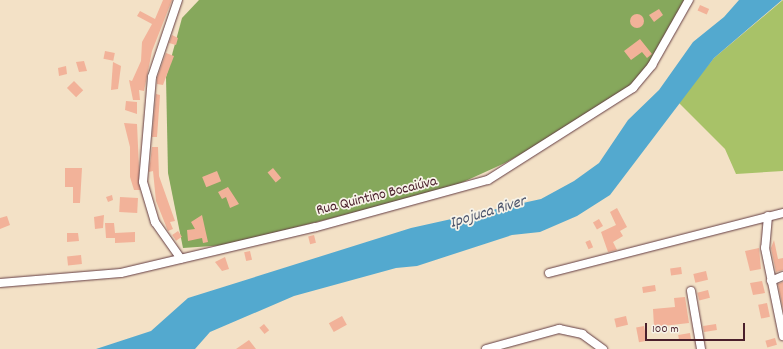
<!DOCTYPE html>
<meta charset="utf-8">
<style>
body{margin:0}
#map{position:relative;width:783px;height:349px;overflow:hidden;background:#f3e1c6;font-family:Dekko,sans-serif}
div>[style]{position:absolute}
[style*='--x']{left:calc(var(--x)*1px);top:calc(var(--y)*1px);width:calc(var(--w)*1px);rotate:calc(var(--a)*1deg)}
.green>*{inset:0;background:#a8c268}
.forest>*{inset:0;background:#86a85c}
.water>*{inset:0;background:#53a9cf}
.building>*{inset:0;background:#f2b299;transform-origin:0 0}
.round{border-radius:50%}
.roads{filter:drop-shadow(0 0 1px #633c42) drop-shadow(0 0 1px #633c42)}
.minor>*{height:8px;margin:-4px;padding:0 4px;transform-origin:4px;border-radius:4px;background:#fff}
span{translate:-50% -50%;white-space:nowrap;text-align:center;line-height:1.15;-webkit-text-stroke:3.5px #f7f3e8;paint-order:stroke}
.street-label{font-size:15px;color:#4a1f2b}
.water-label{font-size:16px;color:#4e566d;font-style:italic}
.scale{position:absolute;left:645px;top:323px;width:100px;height:18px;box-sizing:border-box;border:2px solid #4a1f2b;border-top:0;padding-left:5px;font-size:12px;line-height:14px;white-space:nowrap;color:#4a1f2b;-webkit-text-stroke:3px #f7f3e8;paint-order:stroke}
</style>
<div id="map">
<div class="green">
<div style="clip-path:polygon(783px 0,783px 171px,736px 174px,725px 149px,678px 102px,714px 58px)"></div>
</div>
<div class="forest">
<div style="clip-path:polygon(199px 0,687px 0,648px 68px,618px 101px,505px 163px,450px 188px,226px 245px,183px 248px,168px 173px,166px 77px,182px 18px)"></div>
</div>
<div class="water">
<div style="clip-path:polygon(739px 0,782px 0,714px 58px,610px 195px,577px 216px,540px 232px,512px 235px,417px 266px,396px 268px,294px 296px,210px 332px,195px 349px,96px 349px,151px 331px,188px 298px,411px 228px,541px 199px,574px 181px,599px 163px,628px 120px,659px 90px,693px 42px,724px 17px)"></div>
</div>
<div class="building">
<div style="clip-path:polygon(163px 0,172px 0,152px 51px,144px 91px,139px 90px,140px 100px,133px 100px,129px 80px,132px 81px,141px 61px,142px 42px,152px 24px,137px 16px,140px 11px,155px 19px)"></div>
<div style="left:700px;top:5px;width:10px;height:6px;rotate:24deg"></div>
<div style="clip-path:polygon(659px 9px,663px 15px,654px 22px,649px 15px)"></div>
<div class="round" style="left:630px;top:14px;width:14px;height:14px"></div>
<div style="clip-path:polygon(172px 35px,178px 38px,176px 45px,169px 43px)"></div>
<div style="clip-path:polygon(640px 39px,652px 54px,647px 58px,642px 52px,631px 60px,624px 51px)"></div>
<div style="left:105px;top:51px;width:10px;height:8px;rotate:11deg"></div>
<div style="clip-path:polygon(166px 53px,174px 56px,163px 85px,157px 84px,157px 78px)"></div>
<div style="clip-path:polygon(84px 61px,87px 71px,79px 72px,76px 62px)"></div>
<div style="clip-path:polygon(113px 62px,121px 66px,118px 89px,111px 90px)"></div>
<div style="clip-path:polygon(66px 66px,67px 74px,59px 76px,58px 68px)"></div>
<div style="left:74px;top:81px;width:13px;height:10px;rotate:45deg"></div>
<div style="clip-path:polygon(156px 94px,160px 95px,157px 137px,152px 137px)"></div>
<div style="clip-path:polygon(126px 101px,137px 102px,137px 114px,125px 110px)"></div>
<div style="clip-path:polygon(124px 123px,137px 124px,140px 190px,134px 190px,130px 177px,130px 147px)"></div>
<div style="clip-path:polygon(152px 147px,158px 147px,159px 176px,175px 221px,170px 222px,173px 229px,168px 231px,156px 201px,153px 171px,149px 172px)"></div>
<div style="clip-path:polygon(65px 168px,82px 168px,80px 203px,73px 203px,73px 187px,65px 187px)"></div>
<div style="left:273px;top:168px;width:13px;height:7px;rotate:51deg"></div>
<div style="left:217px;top:171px;width:11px;height:16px;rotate:68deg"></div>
<div style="clip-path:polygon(228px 187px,239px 204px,230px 208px,226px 197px,222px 199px,218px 192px)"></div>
<div style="clip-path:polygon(112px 195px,113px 200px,108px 202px,106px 197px)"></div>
<div style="left:120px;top:197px;width:18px;height:15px;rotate:3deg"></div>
<div style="clip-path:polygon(617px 208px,627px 227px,620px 231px,623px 236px,613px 242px,617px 250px,608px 252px,601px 232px,616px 225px,610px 212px)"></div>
<div style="clip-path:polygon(104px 215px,103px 228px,95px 229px,94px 217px)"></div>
<div style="clip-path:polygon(202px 215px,208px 242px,203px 243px,202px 238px,188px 241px,187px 230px,195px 229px,191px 222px)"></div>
<div style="clip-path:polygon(7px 216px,10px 225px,0 229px,0 218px)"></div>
<div style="left:599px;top:219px;width:8px;height:7px;rotate:60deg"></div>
<div style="clip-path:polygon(105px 223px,114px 223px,115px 233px,135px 232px,135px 242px,115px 243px,115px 238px,106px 238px)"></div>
<div style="left:178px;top:231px;width:7px;height:7px;rotate:56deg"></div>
<div style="clip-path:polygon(67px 233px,78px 233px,79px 241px,67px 242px)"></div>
<div style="left:314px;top:235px;width:8px;height:6px;rotate:76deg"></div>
<div style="left:590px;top:240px;width:8px;height:5px;rotate:67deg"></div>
<div style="clip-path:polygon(774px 240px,778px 259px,783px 258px,783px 270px,776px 272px,771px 248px)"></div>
<div style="clip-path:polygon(759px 248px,761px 269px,750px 271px,745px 251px)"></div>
<div style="left:250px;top:251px;width:9px;height:6px;rotate:77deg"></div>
<div style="left:81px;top:255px;width:9px;height:14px;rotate:84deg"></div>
<div style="clip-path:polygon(225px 257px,229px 269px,222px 271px,215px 262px)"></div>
<div style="left:681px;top:267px;width:7px;height:11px;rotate:82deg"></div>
<div style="left:706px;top:271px;width:9px;height:13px;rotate:77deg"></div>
<div style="clip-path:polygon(762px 281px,765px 293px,753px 295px,750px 283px)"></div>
<div style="clip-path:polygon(783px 282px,783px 309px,778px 284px)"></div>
<div style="left:655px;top:285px;width:6px;height:13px;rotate:81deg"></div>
<div style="left:708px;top:290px;width:8px;height:11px;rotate:76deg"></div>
<div style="clip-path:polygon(685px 297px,689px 323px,654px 327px,653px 309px,675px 307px,674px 298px)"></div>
<div style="left:767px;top:303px;width:14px;height:9px;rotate:78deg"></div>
<div style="left:342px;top:316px;width:10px;height:15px;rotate:61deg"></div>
<div style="left:626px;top:316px;width:9px;height:12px;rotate:77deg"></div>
<div style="left:264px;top:324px;width:8px;height:6px;rotate:50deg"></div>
<div style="left:716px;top:324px;width:6px;height:13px;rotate:81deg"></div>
<div style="left:644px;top:326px;width:15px;height:8px;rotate:79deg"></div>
<div style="left:690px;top:333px;width:6px;height:12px;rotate:81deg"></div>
<div style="left:775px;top:338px;width:7px;height:10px;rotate:74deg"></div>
<div style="clip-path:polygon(249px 340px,256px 349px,236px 349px)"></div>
</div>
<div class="roads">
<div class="minor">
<div style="--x:178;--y:0;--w:81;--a:108.7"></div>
<div style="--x:152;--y:77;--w:105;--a:94.9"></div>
<div style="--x:143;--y:182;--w:42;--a:73.3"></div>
<div style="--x:155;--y:222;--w:45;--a:54.9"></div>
<div style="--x:768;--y:216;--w:32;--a:95"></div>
<div style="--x:765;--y:248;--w:90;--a:78.4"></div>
<div style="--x:549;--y:273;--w:242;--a:-14.4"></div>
<div style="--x:771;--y:281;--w:13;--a:-23"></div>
<div style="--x:0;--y:283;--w:121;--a:-4.7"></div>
<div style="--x:121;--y:273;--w:200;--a:-13.3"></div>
<div style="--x:316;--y:227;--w:178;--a:-15.3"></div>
<div style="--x:488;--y:180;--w:172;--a:-32.4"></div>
<div style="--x:633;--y:88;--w:30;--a:-50"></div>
<div style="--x:652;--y:65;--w:75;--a:-60.4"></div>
<div style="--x:691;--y:291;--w:59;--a:80.2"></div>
<div style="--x:486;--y:349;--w:76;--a:-15.3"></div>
<div style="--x:559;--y:329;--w:24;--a:12"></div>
<div style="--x:582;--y:334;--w:26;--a:36"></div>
</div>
</div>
<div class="street-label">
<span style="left:377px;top:197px;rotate:-14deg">Rua Quintino Bocaiúva</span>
</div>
<div class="water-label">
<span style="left:488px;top:213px;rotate:-17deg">Ipojuca River</span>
</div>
<div class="scale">100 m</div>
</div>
